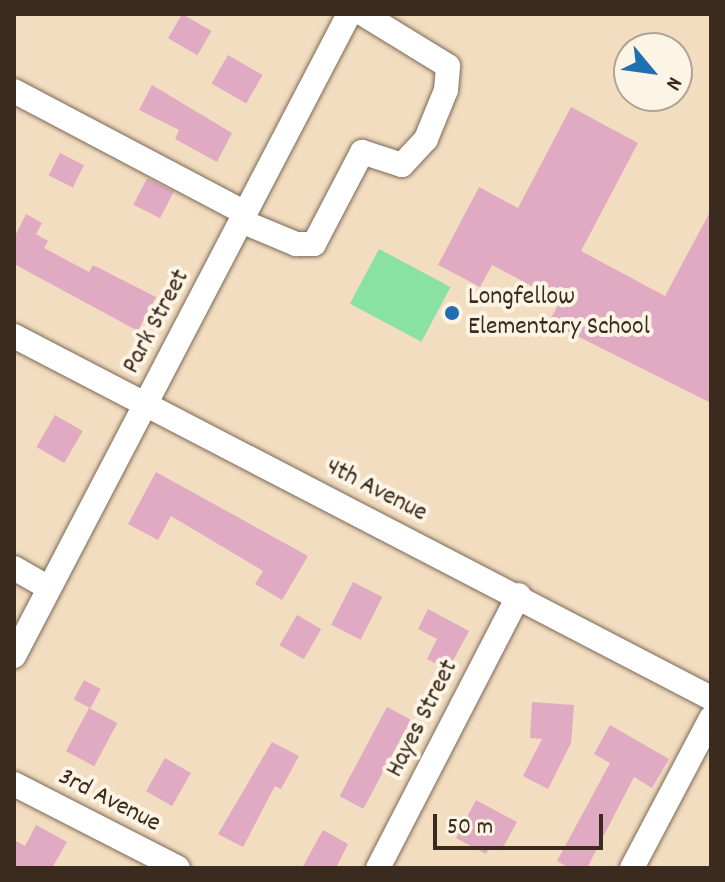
<!DOCTYPE html>
<style>
body{margin:0}
#map{position:relative;width:725px;height:882px;overflow:hidden;background:#f2ddc0;font-family:Dekko,sans-serif}
div>[style]{position:absolute}
[style*='--x']{left:calc(var(--x)*1px);top:calc(var(--y)*1px);width:calc(var(--w)*1px);rotate:calc(var(--a)*1deg)}
.green>*{inset:0;background:#8ae1a4;transform-origin:0 0}
.building>*{inset:0;background:#e0abc2;transform-origin:0 0}
.roads{filter:drop-shadow(0 0 2px #7b6957) drop-shadow(0 0 2px #7b6957)}
.minor>*{height:24px;margin:-12px;padding:0 12px;transform-origin:12px;border-radius:12px;background:#fff}
.dots>*{width:22px;height:22px;translate:-50% -50%;box-sizing:border-box;border:4px solid #fcf5e5;border-radius:50%}
span{translate:-50% -50%;white-space:nowrap;text-align:center;line-height:1.15;-webkit-text-stroke:8px #fcf5e5;paint-order:stroke}
.poi-label{font-size:26px;color:#3b2a1e}
.left{translate:0 -50%;text-align:left}
.street-label{font-size:26px;color:#3b2a1e}
.frame{position:absolute;inset:0;border:16px solid #3b2a1e;pointer-events:none}
.north{position:absolute;left:613px;top:32px;width:80px;height:80px;box-sizing:border-box;background:#fcf5e5;border:2px solid #afa495;border-radius:50%;rotate:119deg;font-size:22px;font-weight:700;line-height:32px;text-align:center;color:#3b2a1e}
.north::after{content:'';display:block;margin:auto;width:28px;height:36px;background:#1f6fb2;clip-path:polygon(50% 0,100% 100%,50% 72%,0 100%)}
.scale{position:absolute;left:433px;top:814px;width:170px;height:36px;box-sizing:border-box;border:4px solid #3b2a1e;border-top:0;padding-left:10px;font-size:24px;line-height:28px;white-space:nowrap;color:#3b2a1e;-webkit-text-stroke:6px #fcf5e5;paint-order:stroke}
</style>
<div id="map">
<div class="green">
<div style="left:379px;top:249px;width:81px;height:62px;rotate:28deg"></div>
</div>
<div class="building">
<div style="left:182px;top:14px;width:34px;height:28px;rotate:30deg"></div>
<div style="left:228px;top:55px;width:40px;height:33px;rotate:30deg"></div>
<div style="clip-path:polygon(152px 85px,232px 133px,217px 162px,175px 139px,179px 130px,139px 110px)"></div>
<div style="clip-path:polygon(571px 107px,638px 143px,581px 251px,665px 296px,711px 210px,711px 403px,549px 322px,560px 301px,492px 265px,480px 287px,438px 265px,479px 187px,518px 208px)"></div>
<div style="left:60px;top:153px;width:27px;height:25px;rotate:27deg"></div>
<div style="left:147px;top:178px;width:30px;height:30px;rotate:27deg"></div>
<div style="clip-path:polygon(26px 214px,42px 223px,36px 234px,48px 241px,44px 248px,89px 272px,93px 265px,156px 297px,138px 331px,14px 264px,14px 238px)"></div>
<div style="left:55px;top:415px;width:32px;height:37px;rotate:30deg"></div>
<div style="clip-path:polygon(156px 472px,308px 556px,282px 600px,255px 584px,263px 571px,171px 516px,158px 540px,128px 524px)"></div>
<div style="left:353px;top:582px;width:33px;height:48px;rotate:27deg"></div>
<div style="clip-path:polygon(428px 609px,469px 631px,448px 670px,427px 659px,437px 639px,418px 629px)"></div>
<div style="left:297px;top:615px;width:28px;height:35px;rotate:30deg"></div>
<div style="left:84px;top:680px;width:19px;height:22px;rotate:28deg"></div>
<div style="clip-path:polygon(532px 702px,574px 705px,571px 743px,548px 789px,523px 776px,542px 739px,530px 738px)"></div>
<div style="left:387px;top:707px;width:27px;height:101px;rotate:28deg"></div>
<div style="left:89px;top:708px;width:32px;height:49px;rotate:28deg"></div>
<div style="clip-path:polygon(610px 725px,669px 759px,652px 788px,634px 777px,587px 868px,569px 868px,557px 861px,610px 763px,594px 754px)"></div>
<div style="clip-path:polygon(272px 742px,299px 756px,281px 789px,275px 786px,243px 847px,218px 834px)"></div>
<div style="left:165px;top:758px;width:30px;height:38px;rotate:30deg"></div>
<div style="clip-path:polygon(476px 800px,517px 822px,501px 851px,491px 845px,486px 854px,456px 838px)"></div>
<div style="clip-path:polygon(36px 825px,67px 842px,52px 868px,14px 868px,14px 840px,25px 846px)"></div>
<div style="clip-path:polygon(323px 830px,348px 844px,336px 868px,302px 868px)"></div>
</div>
<div class="roads">
<div class="minor">
<div style="--x:14;--y:91;--w:261;--a:27.8"></div>
<div style="--x:241;--y:221;--w:60;--a:22.7"></div>
<div style="--x:296;--y:244;--w:18;--a:0"></div>
<div style="--x:314;--y:244;--w:104;--a:-62.4"></div>
<div style="--x:362;--y:152;--w:42;--a:18"></div>
<div style="--x:402;--y:165;--w:35;--a:-47"></div>
<div style="--x:426;--y:139;--w:53;--a:-67.8"></div>
<div style="--x:446;--y:90;--w:24;--a:-85"></div>
<div style="--x:448;--y:66;--w:100;--a:-148.5"></div>
<div style="--x:14;--y:336;--w:785;--a:27.45"></div>
<div style="--x:14;--y:568;--w:40;--a:29.7"></div>
<div style="--x:14;--y:656;--w:724;--a:-62.44"></div>
<div style="--x:14;--y:784;--w:184;--a:27.1"></div>
<div style="--x:378;--y:868;--w:307;--a:-62.7"></div>
<div style="--x:632;--y:868;--w:170;--a:-62.2"></div>
</div>
</div>
<div class="dots">
<div style="left:452px;top:313px;background:#1f6fb2"></div>
</div>
<div class="poi-label">
<span class="left" style="left:468px;top:313px">Longfellow<br>Elementary School</span>
</div>
<div class="street-label">
<span style="left:157px;top:322px;rotate:-62deg">Park Street</span>
<span style="left:376px;top:491px;rotate:27deg">4th Avenue</span>
<span style="left:423px;top:719px;rotate:-63deg">Hayes Street</span>
<span style="left:109px;top:801px;rotate:27deg">3rd Avenue</span>
</div>
<div class="frame"></div>
<div class="north">N</div>
<div class="scale">50 m</div>
</div>
